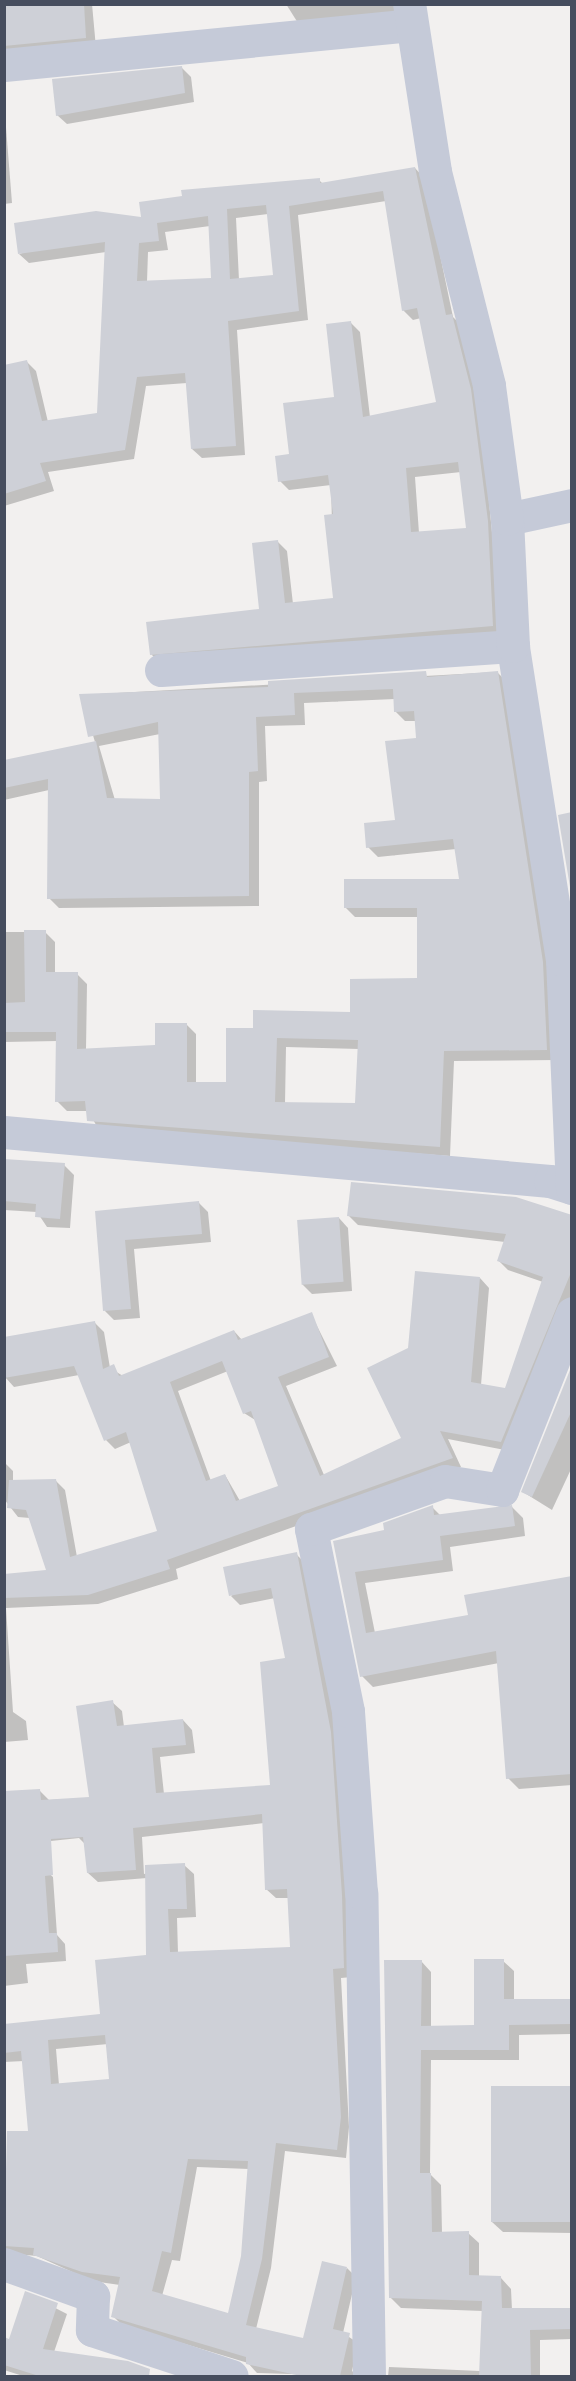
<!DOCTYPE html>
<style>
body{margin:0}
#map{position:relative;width:576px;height:2381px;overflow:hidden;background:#f2f0ef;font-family:"Source Sans 3",sans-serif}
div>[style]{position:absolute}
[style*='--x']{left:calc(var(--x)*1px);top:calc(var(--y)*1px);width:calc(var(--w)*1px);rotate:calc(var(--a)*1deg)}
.shadow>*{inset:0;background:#0003}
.building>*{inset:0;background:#ced0d7;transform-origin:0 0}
.minor>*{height:33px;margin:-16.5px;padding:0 16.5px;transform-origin:16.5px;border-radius:16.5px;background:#c5cad8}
span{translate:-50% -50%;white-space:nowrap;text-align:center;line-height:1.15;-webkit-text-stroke:4.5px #fff;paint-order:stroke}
.frame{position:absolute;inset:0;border:6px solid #464d5e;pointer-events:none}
</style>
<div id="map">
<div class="shadow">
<div style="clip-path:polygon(4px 4px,92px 4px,96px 48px,4px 58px)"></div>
<div style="clip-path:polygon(286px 4px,400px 4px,401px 13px,298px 23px)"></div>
<div style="clip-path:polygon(182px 68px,191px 77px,194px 102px,67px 124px,57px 115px)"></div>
<div style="clip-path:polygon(4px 102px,12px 203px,4px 204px)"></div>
<div style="clip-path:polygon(evenodd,415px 168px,424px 178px,453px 317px,461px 325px,479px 399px,502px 635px,161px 664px,151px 654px,261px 610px,277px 541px,287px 551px,293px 604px,334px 599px,331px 485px,289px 490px,280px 481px,290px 455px,336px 398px,351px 323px,360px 332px,370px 417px,438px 403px,421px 318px,413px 320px,403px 310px,386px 201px,298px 215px,308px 320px,237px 330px,245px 455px,202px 458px,192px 449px,187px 383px,146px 386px,134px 459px,48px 472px,54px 491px,4px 506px,4px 391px,27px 362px,36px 371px,48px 422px,98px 414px,106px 252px,29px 263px,19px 254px,142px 219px,319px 180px,323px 184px,415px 168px,268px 214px,274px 276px,239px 280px,236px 218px,268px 214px,415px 168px,210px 226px,213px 279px,147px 282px,148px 252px,168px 250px,165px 232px,210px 226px,415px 168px,461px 472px,468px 529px,419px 533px,415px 477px,461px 472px)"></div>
<div style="clip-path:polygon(evenodd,497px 672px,507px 682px,553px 973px,557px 1060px,454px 1061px,450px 1156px,99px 1130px,88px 1111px,67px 1111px,57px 1101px,58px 1041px,4px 1042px,4px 932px,45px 932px,55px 942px,55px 974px,77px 974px,87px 984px,86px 1050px,157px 1046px,186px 1024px,196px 1034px,196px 1083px,227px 1083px,254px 1029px,352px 1013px,419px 979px,419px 917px,355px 917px,345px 907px,461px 880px,456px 849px,378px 857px,368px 847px,397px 821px,417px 739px,416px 721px,405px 721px,395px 711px,395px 699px,304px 703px,305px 725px,265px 726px,267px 781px,259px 782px,259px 906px,59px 908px,49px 898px,49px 790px,4px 800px,4px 761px,95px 742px,81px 695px,497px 672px,160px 734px,162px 800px,115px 800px,99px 746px,160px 734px,497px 672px,286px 1047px,359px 1049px,356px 1105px,285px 1104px,286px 1047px)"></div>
<div style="clip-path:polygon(4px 1160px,64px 1165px,74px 1175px,70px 1228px,47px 1227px,37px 1212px,4px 1210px)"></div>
<div style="clip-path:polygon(199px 1203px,208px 1212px,211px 1242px,134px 1249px,140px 1318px,114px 1320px,105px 1311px,96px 1212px)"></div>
<div style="clip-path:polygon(evenodd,349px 1216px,572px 1217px,572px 1309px,510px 1451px,448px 1439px,461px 1467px,176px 1569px,178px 1579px,98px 1604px,6px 1608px,13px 1712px,26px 1721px,28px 1740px,4px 1742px,4px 1575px,48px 1571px,30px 1518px,18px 1517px,4px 1499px,4px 1462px,13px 1471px,13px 1482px,56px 1481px,65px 1490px,77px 1557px,158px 1532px,131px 1442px,115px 1449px,106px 1440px,79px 1375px,14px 1387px,5px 1377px,95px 1323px,104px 1332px,110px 1368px,123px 1376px,234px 1331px,242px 1340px,311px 1314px,337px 1366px,286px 1386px,324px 1475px,403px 1439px,409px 1349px,480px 1278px,489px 1288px,481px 1385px,506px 1390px,543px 1282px,508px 1270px,499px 1261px,505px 1242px,358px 1225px,349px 1216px,228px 1371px,244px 1413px,257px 1421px,280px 1487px,240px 1501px,225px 1475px,211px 1481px,178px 1391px,228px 1371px)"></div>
<div style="clip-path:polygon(339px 1218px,348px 1228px,352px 1291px,312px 1294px,302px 1284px)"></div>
<div style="clip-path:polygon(572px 1369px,572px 1467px,552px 1510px,523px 1492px)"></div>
<div style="clip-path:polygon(432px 1507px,441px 1516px,512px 1507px,523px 1518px,525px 1536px,450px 1547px,453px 1571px,365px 1583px,375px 1633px,470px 1616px,572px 1578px,572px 1785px,519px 1789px,508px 1778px,499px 1663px,373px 1687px,362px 1676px,334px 1542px,386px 1531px)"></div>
<div style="clip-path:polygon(evenodd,296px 1554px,305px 1563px,339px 1742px,352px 1977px,341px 1978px,349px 2127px,346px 2158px,285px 2151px,271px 2268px,256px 2329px,305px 2340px,347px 2268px,356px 2277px,343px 2333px,358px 2343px,352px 2371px,358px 2376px,257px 2373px,248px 2363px,122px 2325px,113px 2316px,120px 2285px,92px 2281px,37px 2256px,4px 2253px,9px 2133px,30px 2132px,24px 2061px,4px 2062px,4px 2026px,102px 2015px,148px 1957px,147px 1878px,98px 1882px,88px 1873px,86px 1845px,79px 1838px,4px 1846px,40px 1791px,49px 1800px,91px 1798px,112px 1702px,122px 1711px,124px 1727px,183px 1720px,192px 1730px,195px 1753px,160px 1757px,164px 1794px,271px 1787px,287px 1660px,275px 1598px,240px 1605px,231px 1596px,296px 1554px,264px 1823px,266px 1889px,276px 1898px,289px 1898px,291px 1948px,178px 1953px,177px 1918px,196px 1917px,194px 1874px,184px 1865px,144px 1874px,142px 1837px,264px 1823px,296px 1554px,108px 2044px,111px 2081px,59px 2085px,56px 2049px,108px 2044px,296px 1554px,197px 2167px,249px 2169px,243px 2256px,229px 2314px,162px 2296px,172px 2260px,180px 2261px,197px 2167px)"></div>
<div style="clip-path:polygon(43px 1868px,53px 1877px,57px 1935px,65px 1944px,66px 1961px,26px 1964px,28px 1983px,4px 1986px,4px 1873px)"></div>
<div style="clip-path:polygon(570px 1892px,572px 1892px,572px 1937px)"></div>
<div style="clip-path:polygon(421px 1961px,431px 1972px,431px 2027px,476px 2027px,503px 1961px,514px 1971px,514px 2001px,572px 2000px,572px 2052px,571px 2034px,519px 2035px,519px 2060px,431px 2060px,430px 2174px,441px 2185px,442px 2233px,468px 2233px,479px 2243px,479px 2277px,501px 2278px,511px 2289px,512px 2310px,572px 2309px,572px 2339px,540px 2340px,540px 2376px,388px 2376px,389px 2367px,480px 2371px,483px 2311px,401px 2308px,390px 2297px)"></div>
<div style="clip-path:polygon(572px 2087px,572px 2233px,503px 2232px,492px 2222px)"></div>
<div style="clip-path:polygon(26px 2293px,67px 2314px,54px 2352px,132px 2372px,131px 2376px,23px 2376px,4px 2370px,4px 2339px,10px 2341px)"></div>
</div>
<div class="building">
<div style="clip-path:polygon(4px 4px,84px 4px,86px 38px,4px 46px)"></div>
<div style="clip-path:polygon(182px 66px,185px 93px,56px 116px,52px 79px)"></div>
<div style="clip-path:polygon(evenodd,415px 167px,446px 315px,452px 314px,471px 389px,488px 521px,493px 626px,150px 655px,146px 622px,259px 609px,252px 543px,278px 540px,285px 603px,333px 598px,324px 515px,333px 514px,328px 475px,278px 482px,275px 456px,289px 454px,283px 403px,334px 397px,326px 324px,351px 321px,363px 417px,436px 402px,417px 308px,402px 311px,383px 191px,289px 206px,299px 311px,228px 321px,236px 446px,191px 449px,185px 373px,137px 377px,125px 450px,40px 463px,46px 481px,4px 494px,4px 365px,27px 360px,42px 421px,97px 413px,105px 242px,18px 254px,14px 223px,96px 211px,141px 217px,139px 202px,182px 196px,181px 190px,320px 178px,320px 183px,415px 167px,266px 205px,273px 275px,230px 279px,227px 209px,266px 205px,415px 167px,208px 216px,211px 278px,137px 281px,139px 243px,159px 241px,157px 223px,208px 216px,415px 167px,458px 462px,466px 528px,411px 532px,406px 468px,458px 462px)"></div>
<div style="clip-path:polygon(evenodd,426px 671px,427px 677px,498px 671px,543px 962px,547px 1050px,444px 1051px,440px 1147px,87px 1121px,85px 1101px,55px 1102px,56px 1032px,4px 1032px,4px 1003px,25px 1002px,24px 930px,46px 930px,46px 972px,78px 972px,77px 1049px,155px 1045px,155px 1023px,187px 1023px,187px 1082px,226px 1082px,226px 1028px,253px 1028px,253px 1010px,350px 1012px,350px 979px,417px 978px,417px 908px,344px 908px,344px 879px,459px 879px,453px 839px,366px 848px,364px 823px,395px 820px,385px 741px,416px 738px,414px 711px,394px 712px,393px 689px,294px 693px,295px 715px,256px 717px,258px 771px,249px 772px,249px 896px,47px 899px,48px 779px,4px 788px,4px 760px,96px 741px,107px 798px,160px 799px,158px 722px,88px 737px,79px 694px,268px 687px,268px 681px,426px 671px,277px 1038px,358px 1040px,355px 1103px,275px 1102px,277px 1038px)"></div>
<div style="clip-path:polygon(572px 812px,572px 899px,558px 815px)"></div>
<div style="clip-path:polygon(4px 1159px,65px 1163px,60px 1219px,35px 1217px,36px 1204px,4px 1201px)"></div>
<div style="clip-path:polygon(evenodd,351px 1182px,516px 1197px,572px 1215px,572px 1270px,501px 1442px,440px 1431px,453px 1458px,167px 1560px,170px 1569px,88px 1595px,4px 1598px,4px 1574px,46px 1570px,26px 1510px,7px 1508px,9px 1480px,56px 1479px,70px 1557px,157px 1531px,126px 1432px,104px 1441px,74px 1366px,4px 1378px,4px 1337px,95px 1321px,103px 1369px,114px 1364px,119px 1376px,234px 1330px,238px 1340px,312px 1312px,329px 1357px,278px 1377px,320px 1476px,401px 1438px,367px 1368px,408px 1348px,415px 1271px,480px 1277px,471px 1382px,505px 1388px,543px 1277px,497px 1261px,506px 1234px,347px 1216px,351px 1182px,222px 1361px,243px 1414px,251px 1411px,278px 1486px,236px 1501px,225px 1474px,206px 1481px,170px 1382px,222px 1361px)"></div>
<div style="clip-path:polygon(199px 1201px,202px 1234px,125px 1240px,131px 1309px,103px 1311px,95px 1211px)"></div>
<div style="left:339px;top:1217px;width:65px;height:42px;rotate:86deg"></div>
<div style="clip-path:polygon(572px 1365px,572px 1410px,532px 1497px,521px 1492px)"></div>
<div style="clip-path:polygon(433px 1505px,434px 1515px,512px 1505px,515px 1526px,440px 1536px,443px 1560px,355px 1572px,366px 1633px,468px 1615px,464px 1595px,572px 1576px,572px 1774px,506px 1779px,496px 1651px,360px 1677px,333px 1541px,384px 1530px,383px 1523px)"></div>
<div style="clip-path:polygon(evenodd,297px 1552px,331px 1732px,342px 1895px,344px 1968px,333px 1969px,341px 2117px,337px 2150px,276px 2143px,262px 2259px,246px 2325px,303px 2338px,322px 2261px,347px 2267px,333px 2329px,350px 2333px,340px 2376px,301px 2376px,246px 2364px,246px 2357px,111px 2317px,120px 2277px,82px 2272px,33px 2255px,34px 2248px,4px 2246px,7px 2131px,28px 2131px,21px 2051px,4px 2053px,4px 2024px,100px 2014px,95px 1960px,146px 1955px,145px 1865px,185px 1863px,187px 1909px,168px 1909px,170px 1952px,290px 1947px,287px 1889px,265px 1890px,262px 1814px,133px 1828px,136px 1870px,87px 1873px,83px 1837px,51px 1839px,53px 1875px,45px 1876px,49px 1933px,57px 1933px,58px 1952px,4px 1956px,4px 1791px,40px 1789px,41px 1800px,89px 1797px,76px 1706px,113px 1700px,117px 1726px,183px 1719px,186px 1745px,152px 1748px,156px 1793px,270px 1785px,260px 1662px,285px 1658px,271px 1588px,229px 1596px,223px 1567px,297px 1552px,105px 2035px,109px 2079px,51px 2084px,48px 2040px,105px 2035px,297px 1552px,188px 2159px,248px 2161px,241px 2256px,228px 2313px,152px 2291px,162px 2251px,171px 2253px,188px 2159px)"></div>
<div style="clip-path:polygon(474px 1959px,504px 1959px,504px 1999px,572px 1999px,572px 2024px,509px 2025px,509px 2050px,421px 2050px,420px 2173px,431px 2173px,432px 2232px,469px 2231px,469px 2275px,501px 2276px,502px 2308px,572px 2308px,572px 2329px,530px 2330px,531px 2376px,479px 2376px,482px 2301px,389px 2298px,384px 1960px,422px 1960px,421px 2026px,474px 2025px)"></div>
<div style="left:491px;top:2086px;width:81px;height:136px"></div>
<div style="clip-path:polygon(25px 2291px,58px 2303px,43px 2349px,128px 2361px,150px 2369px,149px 2376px,39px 2376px,4px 2365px,4px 2337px,9px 2339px)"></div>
</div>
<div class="minor">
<div style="--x:4;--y:65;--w:409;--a:-5.6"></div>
<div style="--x:507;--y:519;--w:66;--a:-12.2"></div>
<div style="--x:161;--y:670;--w:353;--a:-3.9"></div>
<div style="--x:4;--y:1132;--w:548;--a:5.13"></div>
<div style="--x:550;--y:1181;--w:23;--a:18"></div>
<div style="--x:572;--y:1188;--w:228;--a:-92.5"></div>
<div style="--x:562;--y:960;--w:318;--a:-98.9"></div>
<div style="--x:513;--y:646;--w:127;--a:-92.7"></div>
<div style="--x:507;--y:519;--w:135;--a:-97.7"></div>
<div style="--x:489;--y:385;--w:221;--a:-104.2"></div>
<div style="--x:435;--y:171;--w:169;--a:-98.8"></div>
<div style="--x:4;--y:2264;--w:95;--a:19.8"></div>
<div style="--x:93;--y:2296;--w:34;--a:92"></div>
<div style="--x:92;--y:2330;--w:147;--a:18.2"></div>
<div style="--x:369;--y:2376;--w:483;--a:-90.9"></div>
<div style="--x:361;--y:1893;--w:182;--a:-94.1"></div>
<div style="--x:348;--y:1711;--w:186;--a:-101.5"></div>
<div style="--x:311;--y:1529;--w:142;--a:-19.7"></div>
<div style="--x:445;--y:1481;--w:58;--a:9"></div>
<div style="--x:502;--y:1490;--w:190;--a:-68.4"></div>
</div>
<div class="frame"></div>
</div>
